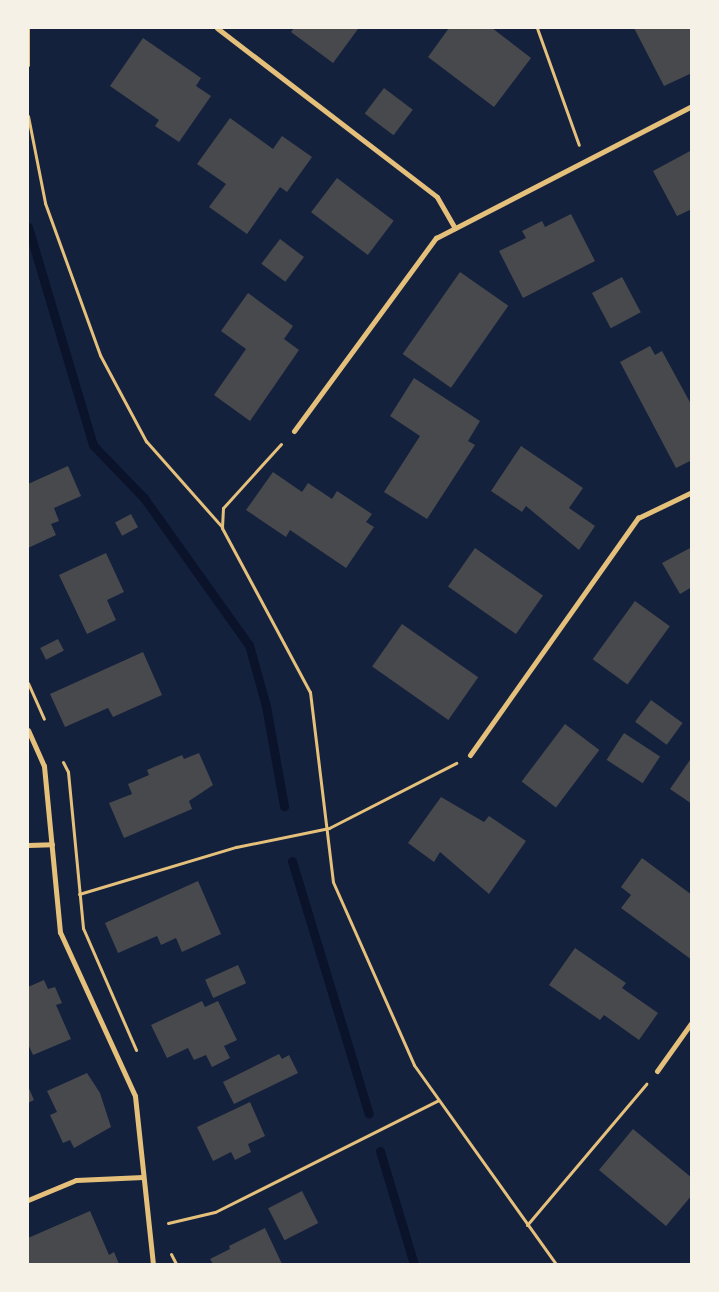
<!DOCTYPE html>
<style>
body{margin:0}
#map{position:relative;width:719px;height:1292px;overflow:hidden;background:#14213d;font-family:"PT Sans Narrow",sans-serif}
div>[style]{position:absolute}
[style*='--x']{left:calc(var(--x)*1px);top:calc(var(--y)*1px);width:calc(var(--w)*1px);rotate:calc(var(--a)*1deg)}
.stream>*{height:9px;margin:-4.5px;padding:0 4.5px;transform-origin:4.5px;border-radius:4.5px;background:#0b132b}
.building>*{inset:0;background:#48494c;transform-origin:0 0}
.path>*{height:3px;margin:-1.5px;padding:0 1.5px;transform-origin:1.5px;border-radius:1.5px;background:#e5c07b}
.minor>*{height:5px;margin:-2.5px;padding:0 2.5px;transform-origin:2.5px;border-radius:2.5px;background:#e5c07b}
span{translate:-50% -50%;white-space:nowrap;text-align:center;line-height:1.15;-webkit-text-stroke:4px #f6f1e7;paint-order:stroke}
.frame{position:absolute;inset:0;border:29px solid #f6f1e7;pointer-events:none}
</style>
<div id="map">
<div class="stream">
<div style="--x:28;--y:227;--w:227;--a:73.4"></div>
<div style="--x:93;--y:445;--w:74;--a:46.1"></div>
<div style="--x:144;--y:498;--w:181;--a:54.5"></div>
<div style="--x:249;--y:645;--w:63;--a:74.4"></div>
<div style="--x:266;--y:706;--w:102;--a:79.8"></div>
<div style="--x:292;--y:861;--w:264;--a:73.1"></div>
<div style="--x:380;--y:1151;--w:118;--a:73.3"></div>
</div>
<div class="building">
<div style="clip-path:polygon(294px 28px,356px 28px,358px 29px,333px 63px,291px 32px)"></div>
<div style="clip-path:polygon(449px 28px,492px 28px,531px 58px,494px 107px,428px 57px)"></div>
<div style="clip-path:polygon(634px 28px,692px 28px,692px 73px,664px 86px)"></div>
<div style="clip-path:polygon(143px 38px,201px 78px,196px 86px,211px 96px,179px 142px,155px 126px,159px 120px,110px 86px)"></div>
<div style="left:384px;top:88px;width:36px;height:32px;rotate:37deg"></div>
<div style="clip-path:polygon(230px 118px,273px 149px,282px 136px,312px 157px,287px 192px,280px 187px,247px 234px,209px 207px,226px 184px,197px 164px)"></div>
<div style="clip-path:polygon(692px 150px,692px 209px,677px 216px,653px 171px)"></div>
<div style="left:337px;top:178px;width:71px;height:43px;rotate:37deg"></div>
<div style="clip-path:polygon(571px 214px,595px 261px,523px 298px,499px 251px,526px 238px,522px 231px,542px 221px,545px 227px)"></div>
<div style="left:280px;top:239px;width:30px;height:31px;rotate:37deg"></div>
<div style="left:460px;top:272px;width:59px;height:100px;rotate:35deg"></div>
<div style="left:622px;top:277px;width:40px;height:34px;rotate:62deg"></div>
<div style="clip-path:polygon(248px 293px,293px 326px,284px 339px,299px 350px,250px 421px,214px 395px,246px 349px,221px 331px)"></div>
<div style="clip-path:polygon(650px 346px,655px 355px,662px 351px,692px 406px,692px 460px,676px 468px,620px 362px)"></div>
<div style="clip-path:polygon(414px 378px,480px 421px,468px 441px,475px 445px,427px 519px,384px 492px,420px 436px,390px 416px)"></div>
<div style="clip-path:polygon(521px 446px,583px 488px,569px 508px,595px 526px,579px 550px,526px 506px,522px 512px,491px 491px)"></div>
<div style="clip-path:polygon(68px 466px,81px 496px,54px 508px,59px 521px,51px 524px,56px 535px,28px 548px,28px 484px)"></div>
<div style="clip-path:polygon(273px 472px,302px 492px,308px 483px,332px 499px,337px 491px,372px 514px,366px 522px,374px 527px,346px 568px,290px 530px,286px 537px,246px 510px)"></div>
<div style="left:131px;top:514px;width:15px;height:18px;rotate:62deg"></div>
<div style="clip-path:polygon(692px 547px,692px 587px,680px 594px,662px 563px)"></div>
<div style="left:475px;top:548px;width:83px;height:47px;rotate:35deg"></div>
<div style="clip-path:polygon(106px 553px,124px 592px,107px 600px,116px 620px,87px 634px,59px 575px)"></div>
<div style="left:635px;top:601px;width:43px;height:72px;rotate:36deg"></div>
<div style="left:402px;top:624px;width:93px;height:52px;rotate:35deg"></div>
<div style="left:58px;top:639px;width:13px;height:20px;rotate:63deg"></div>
<div style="clip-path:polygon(143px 652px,162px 695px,113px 717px,108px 708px,65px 727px,50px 694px)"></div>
<div style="left:651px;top:700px;width:39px;height:27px;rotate:36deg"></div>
<div style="left:565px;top:724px;width:43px;height:72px;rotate:37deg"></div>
<div style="left:624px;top:733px;width:43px;height:32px;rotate:33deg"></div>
<div style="clip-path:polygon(199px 753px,213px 785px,189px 801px,192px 809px,124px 838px,109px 803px,132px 794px,128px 784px,149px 775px,147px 770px,182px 755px,184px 759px)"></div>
<div style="clip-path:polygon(692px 757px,692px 804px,670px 789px)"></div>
<div style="clip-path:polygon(441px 797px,484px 822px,489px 816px,526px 841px,489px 894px,440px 852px,434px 862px,408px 843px)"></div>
<div style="clip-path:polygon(642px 858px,692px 895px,692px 960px,621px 908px,631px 895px,621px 887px)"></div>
<div style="clip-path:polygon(198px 881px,221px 934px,182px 952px,176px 938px,161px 945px,157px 936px,118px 953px,105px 923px)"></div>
<div style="clip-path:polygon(575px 948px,626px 983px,622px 988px,658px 1013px,639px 1040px,604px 1015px,600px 1020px,549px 985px)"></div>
<div style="left:238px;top:965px;width:20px;height:36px;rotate:66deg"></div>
<div style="clip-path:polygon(44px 980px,48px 989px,55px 987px,62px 1003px,56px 1005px,71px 1039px,33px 1055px,28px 1044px,28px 987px)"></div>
<div style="clip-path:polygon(202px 1001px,205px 1007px,218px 1001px,237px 1040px,224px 1046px,230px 1058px,212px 1067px,206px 1055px,194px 1060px,188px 1048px,167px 1058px,151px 1025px)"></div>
<div style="clip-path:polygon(279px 1054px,282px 1059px,289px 1055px,298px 1073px,234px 1104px,223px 1082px)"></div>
<div style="clip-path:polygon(87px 1073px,100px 1093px,111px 1127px,74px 1148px,70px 1140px,63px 1143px,50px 1115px,57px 1112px,47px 1091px)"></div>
<div style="clip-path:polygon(28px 1086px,34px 1100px,28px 1103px)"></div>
<div style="clip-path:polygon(250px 1102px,265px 1136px,248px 1144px,251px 1152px,235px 1160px,231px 1152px,213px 1161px,197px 1127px)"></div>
<div style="clip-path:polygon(633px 1129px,692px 1178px,692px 1195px,666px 1226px,599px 1170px)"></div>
<div style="left:302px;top:1191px;width:36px;height:38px;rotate:63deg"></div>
<div style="clip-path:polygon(90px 1211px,109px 1255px,114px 1252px,119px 1264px,28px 1264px,28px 1238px)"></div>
<div style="clip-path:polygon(265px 1228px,282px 1264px,213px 1264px,210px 1259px,230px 1249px,229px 1246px)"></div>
</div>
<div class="path">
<div style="--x:537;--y:28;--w:124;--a:70.3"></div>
<div style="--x:28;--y:65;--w:37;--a:-90"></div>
<div style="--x:28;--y:116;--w:89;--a:78.9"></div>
<div style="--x:45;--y:203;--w:162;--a:70.1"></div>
<div style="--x:100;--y:355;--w:98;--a:61.9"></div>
<div style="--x:146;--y:441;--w:115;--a:48.5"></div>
<div style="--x:281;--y:444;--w:86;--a:132.2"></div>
<div style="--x:223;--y:508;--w:20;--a:93"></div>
<div style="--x:222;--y:528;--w:186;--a:61.8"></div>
<div style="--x:310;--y:692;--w:191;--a:83.1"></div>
<div style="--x:333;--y:882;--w:200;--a:66.1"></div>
<div style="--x:414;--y:1065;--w:244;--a:54.5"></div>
<div style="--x:28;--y:683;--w:39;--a:66"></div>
<div style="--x:63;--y:762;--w:11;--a:63"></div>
<div style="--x:68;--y:772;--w:157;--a:84.5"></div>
<div style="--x:83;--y:928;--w:133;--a:66.5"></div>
<div style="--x:79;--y:894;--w:164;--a:-16.7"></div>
<div style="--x:236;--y:847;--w:95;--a:-11.5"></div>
<div style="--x:329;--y:828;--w:143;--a:-27.1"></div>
<div style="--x:168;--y:1223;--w:48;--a:-13.2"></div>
<div style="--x:215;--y:1212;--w:250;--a:-26.6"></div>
<div style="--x:527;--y:1225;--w:185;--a:-49.8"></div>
<div style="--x:171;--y:1254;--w:11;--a:63"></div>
</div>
<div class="minor">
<div style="--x:217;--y:28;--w:277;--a:37.5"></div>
<div style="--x:437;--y:197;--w:36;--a:60"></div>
<div style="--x:294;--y:431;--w:240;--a:-53.7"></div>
<div style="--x:436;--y:238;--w:288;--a:-27.3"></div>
<div style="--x:28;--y:730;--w:39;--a:66"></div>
<div style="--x:44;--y:766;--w:167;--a:84.5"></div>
<div style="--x:60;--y:932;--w:180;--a:65.4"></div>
<div style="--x:135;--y:1096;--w:169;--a:83.9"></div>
<div style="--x:470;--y:755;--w:291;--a:-54.7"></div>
<div style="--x:638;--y:518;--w:60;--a:-25.7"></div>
<div style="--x:28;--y:845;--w:24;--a:-2"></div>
<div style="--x:657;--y:1071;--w:60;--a:-54.5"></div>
<div style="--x:28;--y:1200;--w:52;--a:-22.6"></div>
<div style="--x:76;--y:1180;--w:67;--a:-2.6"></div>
</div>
<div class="frame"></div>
</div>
